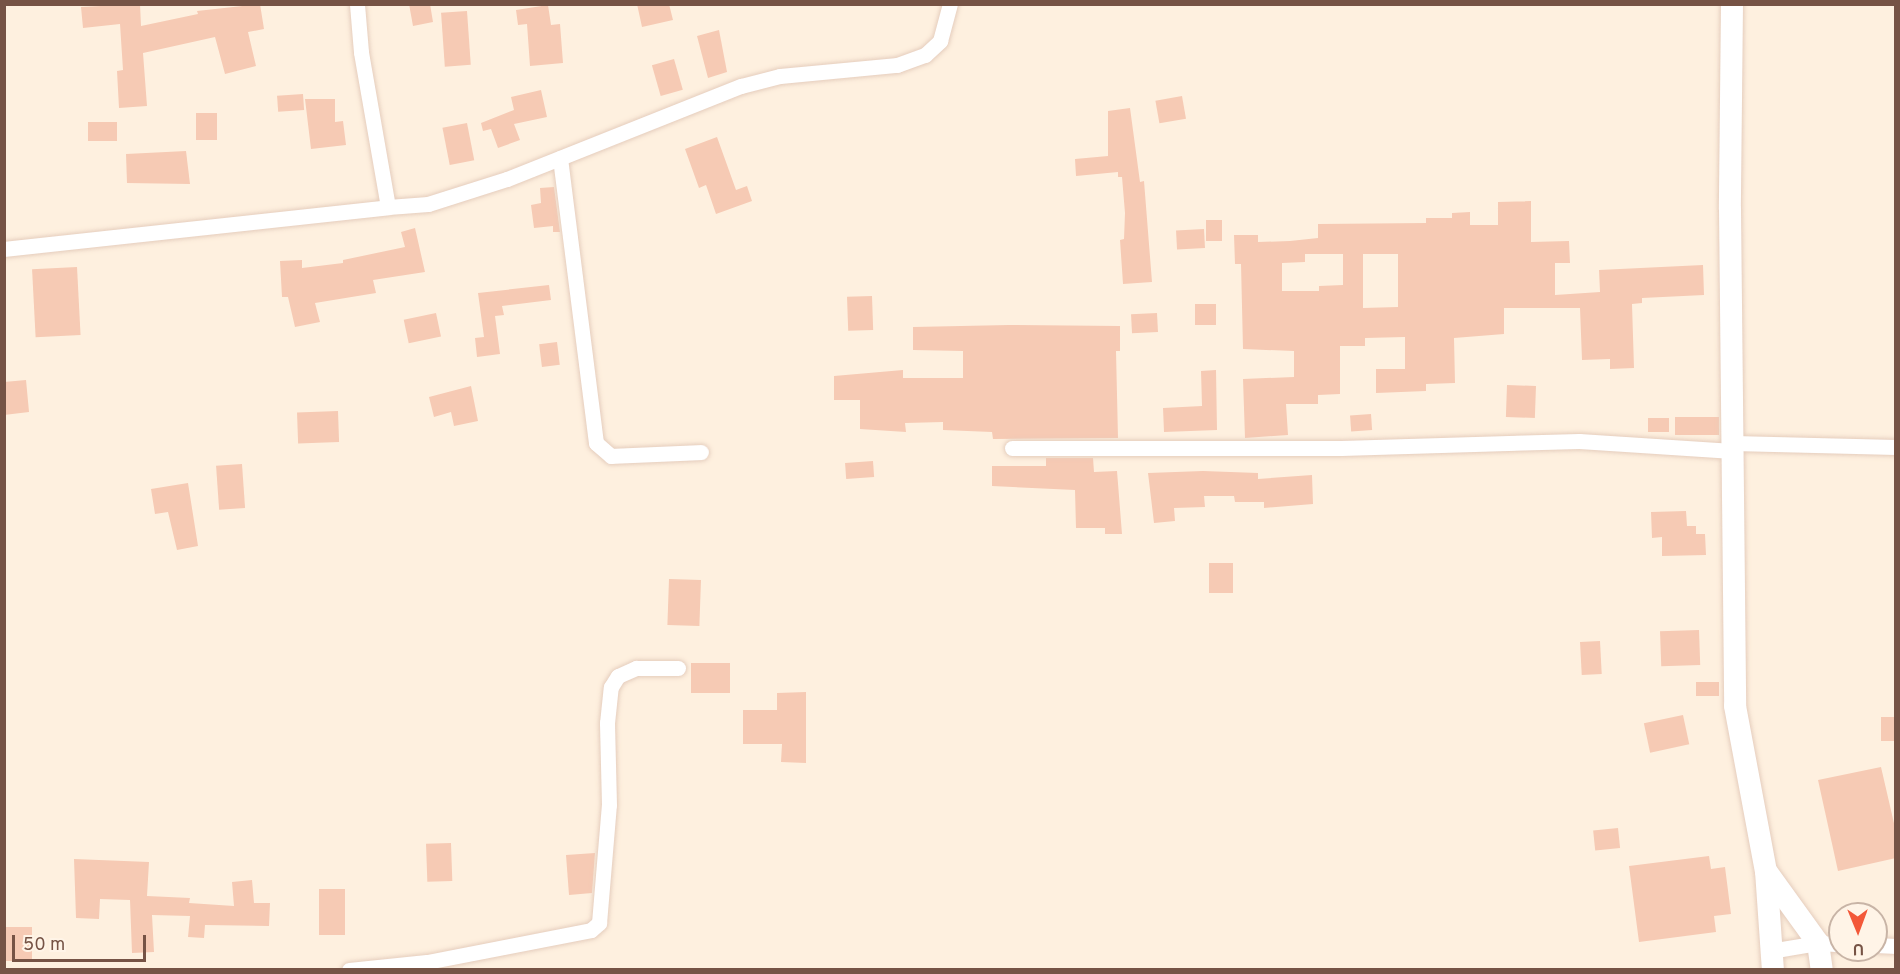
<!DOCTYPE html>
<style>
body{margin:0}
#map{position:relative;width:1900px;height:974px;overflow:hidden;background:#fef0df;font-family:Overpass,sans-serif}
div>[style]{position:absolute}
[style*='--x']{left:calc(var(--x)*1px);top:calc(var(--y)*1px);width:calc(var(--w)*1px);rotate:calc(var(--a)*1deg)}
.building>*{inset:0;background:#f6cab4;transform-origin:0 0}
.roads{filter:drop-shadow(0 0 2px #e5cdbd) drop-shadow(0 0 2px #e5cdbd)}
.street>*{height:15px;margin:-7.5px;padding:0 7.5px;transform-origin:7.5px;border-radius:7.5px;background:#fff}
.secondary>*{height:22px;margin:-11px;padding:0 11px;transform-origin:11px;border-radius:11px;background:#fff}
span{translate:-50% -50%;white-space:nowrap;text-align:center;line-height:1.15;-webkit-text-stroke:4.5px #fff4e7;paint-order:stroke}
.frame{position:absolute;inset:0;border:6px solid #765345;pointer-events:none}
.north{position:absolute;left:1828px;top:902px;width:60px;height:60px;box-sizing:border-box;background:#fff4e7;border:2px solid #c8b4a6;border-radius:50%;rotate:179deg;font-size:16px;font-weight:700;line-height:24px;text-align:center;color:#765345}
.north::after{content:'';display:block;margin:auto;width:21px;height:27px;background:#f35839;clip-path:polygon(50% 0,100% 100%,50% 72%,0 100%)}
.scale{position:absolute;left:12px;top:935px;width:134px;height:27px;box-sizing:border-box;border:3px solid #765345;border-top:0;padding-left:8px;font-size:18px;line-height:21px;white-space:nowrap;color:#765345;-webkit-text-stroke:4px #fff4e7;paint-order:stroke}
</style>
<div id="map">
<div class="building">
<div style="clip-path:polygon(140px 4px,141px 26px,198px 14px,197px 11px,260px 4px,264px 29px,248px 32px,256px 66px,225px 74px,215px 37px,143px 53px,147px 106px,119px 108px,117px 71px,123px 70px,120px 24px,83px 28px,81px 7px)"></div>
<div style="clip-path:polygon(409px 4px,430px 4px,433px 22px,413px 26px)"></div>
<div style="clip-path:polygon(637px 4px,669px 4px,673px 20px,642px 27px)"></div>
<div style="clip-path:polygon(548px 5px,551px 25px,560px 24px,563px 63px,530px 66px,527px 24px,518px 25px,516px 10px)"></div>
<div style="left:467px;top:11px;width:54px;height:26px;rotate:86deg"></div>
<div style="clip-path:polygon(719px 30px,727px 72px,708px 78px,697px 36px)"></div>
<div style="left:674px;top:59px;width:32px;height:23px;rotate:74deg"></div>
<div style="clip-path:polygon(541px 90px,547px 117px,514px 124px,520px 140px,498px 148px,491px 129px,483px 131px,481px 123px,514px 110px,511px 97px)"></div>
<div style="left:303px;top:94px;width:16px;height:26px;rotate:86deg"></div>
<div style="left:1182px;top:96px;width:23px;height:27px;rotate:80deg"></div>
<div style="clip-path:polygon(305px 99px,335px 99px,335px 122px,343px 121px,346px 145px,311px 149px)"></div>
<div style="clip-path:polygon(1130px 108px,1140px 182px,1144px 181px,1152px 282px,1123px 284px,1120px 240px,1124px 239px,1125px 213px,1122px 177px,1118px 177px,1118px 172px,1076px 176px,1075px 159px,1108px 156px,1108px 111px)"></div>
<div style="left:196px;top:113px;width:21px;height:27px"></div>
<div style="left:88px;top:122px;width:29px;height:19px"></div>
<div style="left:467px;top:123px;width:38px;height:25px;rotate:79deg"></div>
<div style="clip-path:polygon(717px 137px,736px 190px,747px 186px,752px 201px,716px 214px,706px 185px,699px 188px,685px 149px)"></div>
<div style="clip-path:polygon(186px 151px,190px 184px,127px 183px,126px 154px)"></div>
<div style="clip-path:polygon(554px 187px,560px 232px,553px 232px,553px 226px,534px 228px,531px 205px,541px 203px,540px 188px)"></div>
<div style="clip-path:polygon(evenodd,1531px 201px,1531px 242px,1569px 241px,1570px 263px,1555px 263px,1555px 295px,1600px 292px,1599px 270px,1703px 265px,1704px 295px,1642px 298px,1642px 303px,1632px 304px,1634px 368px,1610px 369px,1610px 359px,1582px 360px,1580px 308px,1504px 308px,1504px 334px,1454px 338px,1455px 383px,1426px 384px,1426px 391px,1376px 393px,1376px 369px,1405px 369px,1405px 337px,1365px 338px,1365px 346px,1340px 346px,1340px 394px,1318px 395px,1318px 404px,1286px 404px,1288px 435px,1245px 438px,1243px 379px,1294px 377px,1294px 351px,1243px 349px,1241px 264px,1235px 264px,1234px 235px,1258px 235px,1258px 242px,1290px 241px,1318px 238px,1318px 224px,1426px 223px,1426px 218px,1452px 218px,1452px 213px,1470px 212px,1470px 225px,1498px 225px,1498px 202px,1531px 201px,1305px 254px,1343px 254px,1343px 285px,1319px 286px,1319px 291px,1282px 291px,1282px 263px,1305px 262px,1305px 254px,1531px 201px,1363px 254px,1398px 254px,1398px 307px,1363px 308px,1363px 254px)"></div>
<div style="left:1206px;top:220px;width:16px;height:21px"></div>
<div style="clip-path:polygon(415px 228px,425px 272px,373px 280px,376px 293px,315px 303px,320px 322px,295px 327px,288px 297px,282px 297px,280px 261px,302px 260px,302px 268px,343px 263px,343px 260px,405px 247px,401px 232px)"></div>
<div style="left:1204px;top:229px;width:19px;height:28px;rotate:87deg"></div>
<div style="left:77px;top:267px;width:68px;height:45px;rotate:87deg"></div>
<div style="clip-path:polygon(549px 285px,551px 300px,502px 306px,504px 315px,495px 316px,500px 354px,477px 357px,475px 338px,484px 337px,478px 293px)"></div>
<div style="left:872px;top:296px;width:34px;height:25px;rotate:88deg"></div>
<div style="left:1195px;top:304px;width:21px;height:21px"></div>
<div style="left:436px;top:313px;width:24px;height:33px;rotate:78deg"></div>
<div style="left:1157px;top:313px;width:19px;height:26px;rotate:87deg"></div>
<div style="clip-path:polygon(1009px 325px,1120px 326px,1120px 351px,1116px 351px,1118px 438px,993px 439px,992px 432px,943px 430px,943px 422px,905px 423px,906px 432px,860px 429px,860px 400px,834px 400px,834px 376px,903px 370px,903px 378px,963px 378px,963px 351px,913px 350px,913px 327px)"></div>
<div style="left:557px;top:342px;width:23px;height:18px;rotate:83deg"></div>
<div style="clip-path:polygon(1216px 370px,1217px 430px,1164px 432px,1163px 408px,1202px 406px,1201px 371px)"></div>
<div style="clip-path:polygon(26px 380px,29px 412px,4px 415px,4px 382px)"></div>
<div style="left:1507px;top:385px;width:29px;height:32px;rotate:2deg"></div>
<div style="clip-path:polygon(471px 386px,478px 421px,454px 426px,451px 412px,434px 417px,429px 397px)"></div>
<div style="left:338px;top:411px;width:31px;height:41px;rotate:88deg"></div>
<div style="left:1371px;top:414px;width:16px;height:21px;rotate:86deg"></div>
<div style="left:1719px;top:417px;width:18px;height:44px;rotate:90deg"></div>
<div style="left:1648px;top:418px;width:21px;height:14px"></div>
<div style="clip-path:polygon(1046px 458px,1093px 458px,1094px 472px,1117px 471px,1122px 534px,1105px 534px,1105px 528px,1076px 528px,1075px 490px,992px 486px,992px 466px,1046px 466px)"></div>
<div style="left:873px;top:461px;width:16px;height:28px;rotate:86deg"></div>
<div style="left:242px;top:464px;width:44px;height:26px;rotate:86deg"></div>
<div style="clip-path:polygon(1203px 471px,1258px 473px,1258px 479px,1312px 475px,1313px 504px,1264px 508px,1264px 502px,1235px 502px,1234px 496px,1204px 496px,1205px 507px,1174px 508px,1175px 521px,1154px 523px,1148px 473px)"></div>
<div style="clip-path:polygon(188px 483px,198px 546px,177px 550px,168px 512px,155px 514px,151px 489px)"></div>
<div style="clip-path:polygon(1686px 511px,1687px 526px,1696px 526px,1696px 534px,1705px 534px,1706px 555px,1662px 556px,1662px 537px,1652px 538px,1651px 512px)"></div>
<div style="left:1233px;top:563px;width:30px;height:24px;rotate:90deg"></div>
<div style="left:669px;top:579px;width:32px;height:46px;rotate:2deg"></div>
<div style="left:1699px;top:630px;width:35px;height:39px;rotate:88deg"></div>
<div style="left:1600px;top:641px;width:33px;height:20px;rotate:87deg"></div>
<div style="left:691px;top:663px;width:39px;height:30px"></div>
<div style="left:1719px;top:682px;width:14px;height:23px;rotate:90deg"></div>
<div style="clip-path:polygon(806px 692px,806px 763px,781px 762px,782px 744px,743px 744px,743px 710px,777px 710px,777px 693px)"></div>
<div style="left:1683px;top:715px;width:30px;height:40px;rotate:78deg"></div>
<div style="left:1881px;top:717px;width:14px;height:24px"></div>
<div style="clip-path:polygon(1881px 767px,1896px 832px,1896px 858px,1838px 871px,1818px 780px)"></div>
<div style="left:1618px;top:828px;width:20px;height:25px;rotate:84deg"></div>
<div style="left:451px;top:843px;width:38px;height:25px;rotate:88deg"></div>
<div style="clip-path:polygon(595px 853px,592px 893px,569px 895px,566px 855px)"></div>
<div style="clip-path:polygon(1709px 856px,1711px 869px,1725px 867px,1731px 914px,1714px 916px,1716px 932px,1639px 942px,1629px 866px)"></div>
<div style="clip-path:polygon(74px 859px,149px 862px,147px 896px,190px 898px,189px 903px,234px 906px,232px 882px,252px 880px,254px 903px,270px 903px,269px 926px,205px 925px,204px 938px,188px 937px,190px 916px,152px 915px,154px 952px,132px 953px,130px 900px,100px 899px,99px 919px,76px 918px)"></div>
<div style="left:319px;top:889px;width:26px;height:46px"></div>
<div style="left:4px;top:927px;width:28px;height:34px"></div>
</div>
<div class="roads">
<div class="street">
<div style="--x:560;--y:158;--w:287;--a:82.8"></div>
<div style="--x:596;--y:443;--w:20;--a:41"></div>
<div style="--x:611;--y:456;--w:90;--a:-2.5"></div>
<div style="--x:388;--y:207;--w:40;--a:-4.3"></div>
<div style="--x:428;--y:204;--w:83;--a:-17.6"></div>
<div style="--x:507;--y:179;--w:252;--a:-21.7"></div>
<div style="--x:741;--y:86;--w:40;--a:-14.4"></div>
<div style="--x:780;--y:76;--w:118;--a:-5.4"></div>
<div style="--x:897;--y:65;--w:30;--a:-20"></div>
<div style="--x:925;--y:55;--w:21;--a:-43"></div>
<div style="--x:940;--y:41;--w:38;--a:-75"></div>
<div style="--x:4;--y:249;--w:386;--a:-6.2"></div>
<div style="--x:388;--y:207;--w:157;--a:-99.9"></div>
<div style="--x:361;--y:52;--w:48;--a:-94.8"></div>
<div style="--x:1733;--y:443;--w:163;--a:1.4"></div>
<div style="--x:1012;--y:448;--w:329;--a:0"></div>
<div style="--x:1341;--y:448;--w:238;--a:-1.7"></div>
<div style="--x:1579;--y:441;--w:154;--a:3.7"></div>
<div style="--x:1876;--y:945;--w:20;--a:3"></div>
<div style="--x:1770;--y:951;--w:49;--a:-9.5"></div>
<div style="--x:1818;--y:943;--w:22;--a:3"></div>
<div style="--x:349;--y:970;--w:78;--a:-5.9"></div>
<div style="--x:427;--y:962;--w:167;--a:-11"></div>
<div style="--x:591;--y:930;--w:11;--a:-41"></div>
<div style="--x:599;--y:923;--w:118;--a:-85.2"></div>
<div style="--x:609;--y:805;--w:82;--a:-91.4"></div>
<div style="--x:607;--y:723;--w:36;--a:-84"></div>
<div style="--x:611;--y:687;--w:13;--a:-58"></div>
<div style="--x:618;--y:676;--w:20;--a:-24"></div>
<div style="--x:636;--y:668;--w:42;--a:0"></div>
</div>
<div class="secondary">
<div style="--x:1732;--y:4;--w:205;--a:90.6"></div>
<div style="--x:1730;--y:209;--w:497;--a:89.4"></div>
<div style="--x:1735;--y:706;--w:168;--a:79.4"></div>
<div style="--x:1766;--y:871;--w:99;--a:86"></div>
<div style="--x:1766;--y:871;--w:89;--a:54.2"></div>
<div style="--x:1818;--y:943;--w:27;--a:82"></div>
</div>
</div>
<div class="frame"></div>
<div class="north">U</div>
<div class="scale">50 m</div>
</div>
